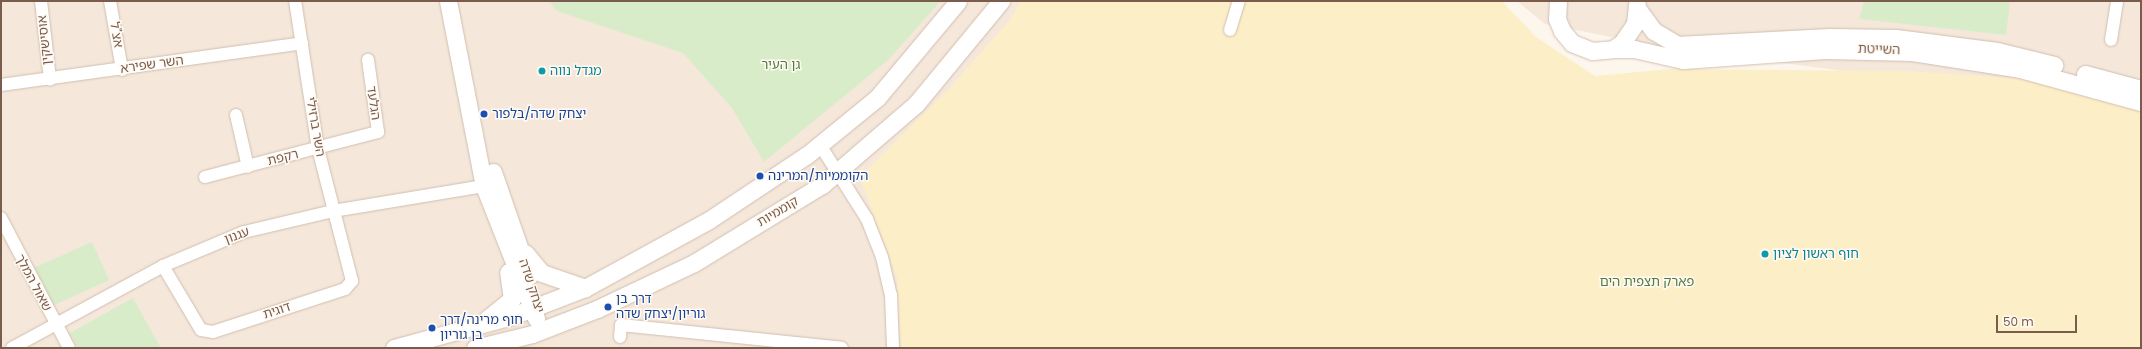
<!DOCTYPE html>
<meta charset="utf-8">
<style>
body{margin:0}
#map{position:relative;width:2142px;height:349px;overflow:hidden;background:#fdf6ec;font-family:Poppins,"Noto Sans Hebrew",sans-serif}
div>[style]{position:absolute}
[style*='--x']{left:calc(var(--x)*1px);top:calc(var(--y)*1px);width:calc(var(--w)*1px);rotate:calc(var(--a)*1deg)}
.residential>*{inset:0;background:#f5e8da;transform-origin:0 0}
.green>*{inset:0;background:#d8ecc9;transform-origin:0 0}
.sand>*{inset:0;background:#fcefc7}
.roads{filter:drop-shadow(0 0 1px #d1beb0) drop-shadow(0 0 1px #d1beb0)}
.street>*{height:12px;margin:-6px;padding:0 6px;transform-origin:6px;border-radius:6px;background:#fff}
.secondary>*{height:17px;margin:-8.5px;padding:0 8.5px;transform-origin:8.5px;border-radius:8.5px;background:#fff}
.dots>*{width:11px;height:11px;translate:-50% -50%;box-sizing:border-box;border:2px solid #fffaf3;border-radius:50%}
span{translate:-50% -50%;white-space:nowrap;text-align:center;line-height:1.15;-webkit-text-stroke:3px #fffaf3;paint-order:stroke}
.street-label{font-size:13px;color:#7a5c4d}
.park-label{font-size:13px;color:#537a41}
.culture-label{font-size:13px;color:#0d838f}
.left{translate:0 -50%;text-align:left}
.transit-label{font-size:13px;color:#164399}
.frame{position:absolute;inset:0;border:2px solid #7a5c4d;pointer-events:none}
.scale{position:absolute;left:1996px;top:315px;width:81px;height:18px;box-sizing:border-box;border:2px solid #7a5c4d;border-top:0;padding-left:5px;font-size:12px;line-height:14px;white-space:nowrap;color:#7a5c4d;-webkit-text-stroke:3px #fffaf3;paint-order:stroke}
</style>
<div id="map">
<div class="residential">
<div style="left:1px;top:1px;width:1047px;height:347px"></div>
<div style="clip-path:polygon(1517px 1px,2141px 1px,2141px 111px,1658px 46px,1545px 24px)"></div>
</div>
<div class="green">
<div style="clip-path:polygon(549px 1px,941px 1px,888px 60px,764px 162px,732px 108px,683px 53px,557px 11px)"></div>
<div style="clip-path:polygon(1864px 1px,2010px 1px,2006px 35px,1859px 19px)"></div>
<div style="left:92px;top:242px;width:42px;height:64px;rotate:66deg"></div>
<div style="clip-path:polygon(133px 298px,161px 348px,78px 348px,70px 333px)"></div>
</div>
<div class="sand">
<div style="clip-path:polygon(1021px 1px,1502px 1px,1536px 37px,1595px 76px,1670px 69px,1905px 71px,2025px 79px,2141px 109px,2141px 348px,901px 348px,897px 278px,860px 177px,949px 89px,1010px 20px)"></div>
</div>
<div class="roads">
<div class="street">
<div style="--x:41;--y:1;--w:79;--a:83.4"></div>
<div style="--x:110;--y:1;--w:70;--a:80.1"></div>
<div style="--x:1230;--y:30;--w:30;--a:-73"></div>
<div style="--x:2111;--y:40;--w:39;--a:-81"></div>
<div style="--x:1;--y:85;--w:304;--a:-7.9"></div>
<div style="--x:236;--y:115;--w:53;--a:77"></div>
<div style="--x:820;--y:145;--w:88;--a:57.6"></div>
<div style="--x:867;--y:219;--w:41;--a:68.5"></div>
<div style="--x:882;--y:257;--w:39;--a:77"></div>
<div style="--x:891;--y:295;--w:53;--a:87.8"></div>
<div style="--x:205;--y:177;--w:179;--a:-14.6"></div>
<div style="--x:378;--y:132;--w:73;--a:-97.9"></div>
<div style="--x:1;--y:218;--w:147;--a:62.4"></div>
<div style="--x:163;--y:266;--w:74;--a:59.3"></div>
<div style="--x:201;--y:330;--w:12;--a:9"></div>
<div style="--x:213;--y:332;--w:139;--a:-18"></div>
<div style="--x:345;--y:289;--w:11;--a:-49"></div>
<div style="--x:352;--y:281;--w:136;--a:-104.4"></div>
<div style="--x:318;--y:149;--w:150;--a:-98.8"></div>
<div style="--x:620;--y:337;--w:12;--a:-85"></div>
<div style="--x:621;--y:325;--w:222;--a:5.9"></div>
<div style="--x:12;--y:348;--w:172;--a:-28.5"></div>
<div style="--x:163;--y:266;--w:88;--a:-22.8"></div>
<div style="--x:244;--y:232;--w:91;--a:-13.3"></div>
<div style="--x:333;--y:211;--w:153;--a:-9.4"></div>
</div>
<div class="secondary">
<div style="--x:448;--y:1;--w:188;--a:79"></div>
<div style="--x:484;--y:186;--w:142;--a:68.5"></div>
<div style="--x:1558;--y:1;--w:18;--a:93"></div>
<div style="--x:1557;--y:19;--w:13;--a:67"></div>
<div style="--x:1562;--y:31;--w:16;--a:50"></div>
<div style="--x:1572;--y:43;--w:22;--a:22"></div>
<div style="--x:1592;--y:51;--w:21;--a:-5"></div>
<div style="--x:1613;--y:49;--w:11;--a:-34"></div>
<div style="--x:1622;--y:43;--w:23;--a:-56"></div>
<div style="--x:1635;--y:24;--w:19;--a:-84"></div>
<div style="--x:1637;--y:8;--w:29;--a:54"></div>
<div style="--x:1654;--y:31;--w:27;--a:31"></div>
<div style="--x:1677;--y:45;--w:152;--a:-3"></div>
<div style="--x:1829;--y:37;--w:67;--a:0.9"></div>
<div style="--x:1896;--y:38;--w:102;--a:7.3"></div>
<div style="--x:1997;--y:51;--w:59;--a:13.8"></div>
<div style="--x:1613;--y:49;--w:21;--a:0"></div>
<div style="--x:1634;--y:49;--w:50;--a:12.7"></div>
<div style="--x:1683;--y:60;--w:142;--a:-4"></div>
<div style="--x:1825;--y:50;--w:87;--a:1.3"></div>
<div style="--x:1912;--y:52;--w:109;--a:8.9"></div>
<div style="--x:2020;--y:69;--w:125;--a:15.3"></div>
<div style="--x:2085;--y:74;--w:58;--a:15"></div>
<div style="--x:493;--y:172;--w:110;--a:70.9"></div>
<div style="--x:525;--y:253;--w:26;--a:50"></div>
<div style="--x:542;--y:273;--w:46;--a:19.2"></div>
<div style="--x:487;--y:319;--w:32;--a:-39"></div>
<div style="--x:512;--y:299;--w:27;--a:-98"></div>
<div style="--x:394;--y:348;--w:122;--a:-15.2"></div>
<div style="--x:512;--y:316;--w:78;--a:-21"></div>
<div style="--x:585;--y:288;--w:141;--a:-28.7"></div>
<div style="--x:709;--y:220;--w:118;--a:-33.6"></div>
<div style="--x:807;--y:155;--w:90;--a:-39.2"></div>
<div style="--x:877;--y:98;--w:126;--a:-50.1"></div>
<div style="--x:475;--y:348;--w:59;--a:-13.8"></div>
<div style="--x:532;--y:334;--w:70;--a:-21"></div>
<div style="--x:597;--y:309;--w:107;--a:-25.4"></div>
<div style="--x:694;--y:263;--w:150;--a:-31.4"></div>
<div style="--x:822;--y:185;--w:124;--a:-40.8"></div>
<div style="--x:916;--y:104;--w:134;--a:-50.5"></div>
</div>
</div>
<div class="dots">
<div style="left:542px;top:71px;background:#0f9aa8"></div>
<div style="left:484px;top:114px;background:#1a4fb4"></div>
<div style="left:760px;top:176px;background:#1a4fb4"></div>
<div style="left:1765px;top:254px;background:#0f9aa8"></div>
<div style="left:608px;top:307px;background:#1a4fb4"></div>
<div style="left:432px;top:328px;background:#1a4fb4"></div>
</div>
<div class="street-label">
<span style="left:116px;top:35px;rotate:80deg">אצ"ל</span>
<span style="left:45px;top:40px;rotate:-96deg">אוסישקין</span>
<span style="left:1879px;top:50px;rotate:2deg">השייטת</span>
<span style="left:152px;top:65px;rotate:-8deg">השר שפירא</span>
<span style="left:373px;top:103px;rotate:82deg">הגלעד</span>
<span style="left:315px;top:127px;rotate:80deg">השר ברזילי</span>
<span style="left:283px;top:158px;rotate:-14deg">רקפת</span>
<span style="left:778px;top:212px;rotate:-31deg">קוממיות</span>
<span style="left:237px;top:236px;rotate:-20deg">עגנון</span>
<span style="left:33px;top:283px;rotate:62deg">שאול המלך</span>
<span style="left:531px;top:286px;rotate:72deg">יצחק שדה</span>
<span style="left:277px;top:311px;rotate:-18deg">דוגית</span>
</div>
<div class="park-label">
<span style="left:781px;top:65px">גן העיר</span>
<span style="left:1647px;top:282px">פארק תצפית הים</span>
</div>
<div class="culture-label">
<span class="left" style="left:550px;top:71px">מגדל נווה</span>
<span class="left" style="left:1773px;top:254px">חוף ראשון לציון</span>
</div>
<div class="transit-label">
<span class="left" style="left:492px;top:114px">יצחק שדה/בלפור</span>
<span class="left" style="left:768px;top:176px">הקוממיות/המרינה</span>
<span class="left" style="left:616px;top:307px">דרך בן<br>גוריון/יצחק שדה</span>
<span class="left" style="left:440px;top:328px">חוף מרינה/דרך<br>בן גוריון</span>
</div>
<div class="frame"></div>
<div class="scale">50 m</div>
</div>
